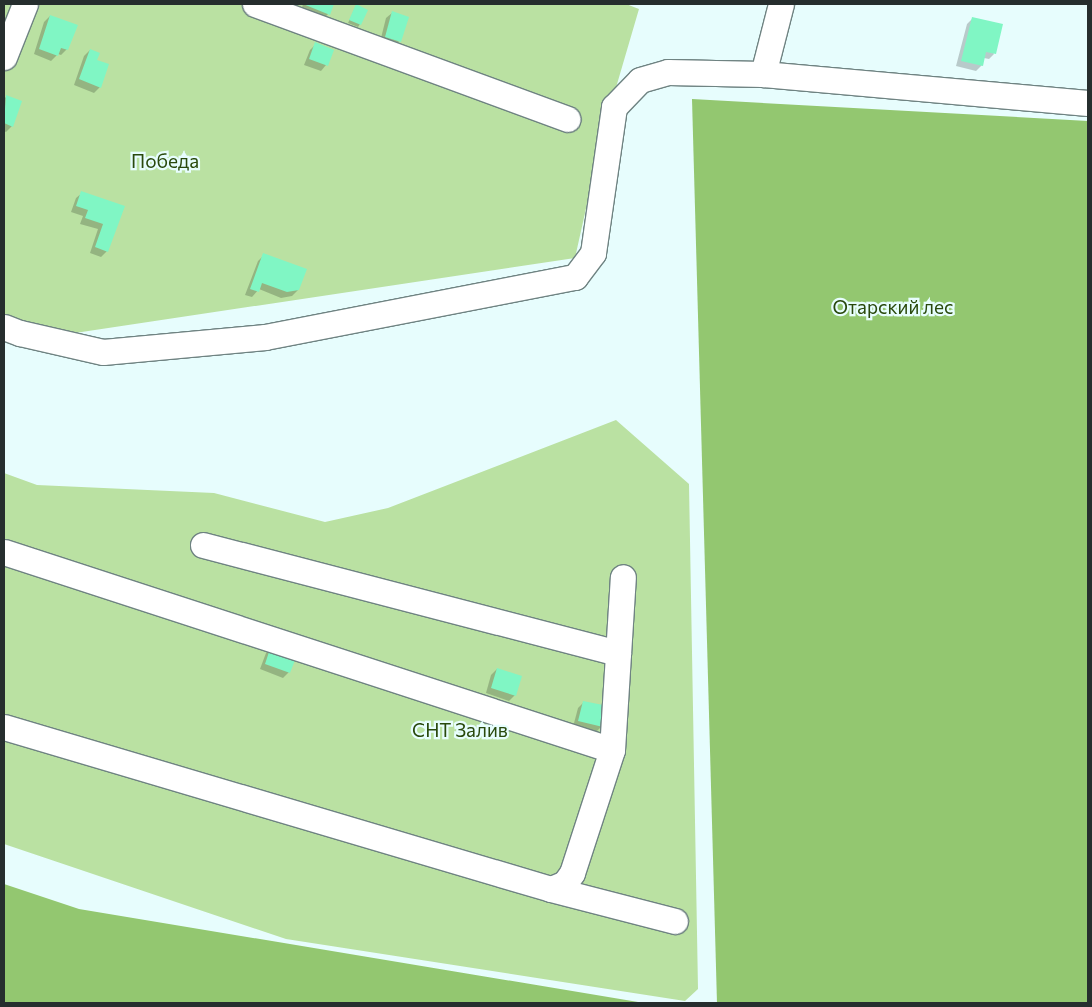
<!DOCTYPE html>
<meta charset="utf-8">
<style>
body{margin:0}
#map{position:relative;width:1092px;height:1007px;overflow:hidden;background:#e7fdfd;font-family:Commissioner,sans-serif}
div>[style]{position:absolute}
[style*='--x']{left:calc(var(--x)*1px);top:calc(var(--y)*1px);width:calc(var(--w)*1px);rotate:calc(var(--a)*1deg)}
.green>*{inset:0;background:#bae1a2}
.forest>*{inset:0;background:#93c770}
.shadow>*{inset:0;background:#0003}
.building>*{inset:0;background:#80f6c4}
.roads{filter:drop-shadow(1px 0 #6f8382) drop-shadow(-1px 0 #6f8382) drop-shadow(0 1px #6f8382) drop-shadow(0 -1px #6f8382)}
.minor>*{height:25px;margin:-12.5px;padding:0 12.5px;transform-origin:12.5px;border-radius:12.5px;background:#fff}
span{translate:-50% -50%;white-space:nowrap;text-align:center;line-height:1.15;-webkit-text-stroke:4.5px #e7fdfd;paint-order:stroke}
.park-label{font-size:19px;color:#29490c}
.frame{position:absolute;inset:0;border:5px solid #262e2e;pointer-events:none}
</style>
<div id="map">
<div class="green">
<i style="clip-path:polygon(4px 4px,626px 4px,639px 9px,603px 132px,575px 258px,75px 333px,47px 330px,4px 314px)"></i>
<i style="clip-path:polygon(616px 420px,689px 484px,698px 989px,685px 1001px,286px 939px,4px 844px,4px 473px,37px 485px,214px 493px,325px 522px,388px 508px)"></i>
</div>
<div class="forest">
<i style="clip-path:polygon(692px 99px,1088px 121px,1088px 1003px,717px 1003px)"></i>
<i style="clip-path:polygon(4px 884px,79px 909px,644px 1003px,4px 1003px)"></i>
</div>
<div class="shadow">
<i style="clip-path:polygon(303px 4px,333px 4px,328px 14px,323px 20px,301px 11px)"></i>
<i style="clip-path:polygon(356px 6px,360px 24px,358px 27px,348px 23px)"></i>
<i style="clip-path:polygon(392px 13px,399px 41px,394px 47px,380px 42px,386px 18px)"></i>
<i style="clip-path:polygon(50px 16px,67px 49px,61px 55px,58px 54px,51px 61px,34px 54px,44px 22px)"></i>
<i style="clip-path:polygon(973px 18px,994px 54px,989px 59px,984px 58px,982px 65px,976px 71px,956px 66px,967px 24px)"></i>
<i style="clip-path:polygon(316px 44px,326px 65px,321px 71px,304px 65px,310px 50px)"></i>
<i style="clip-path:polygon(90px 50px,96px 61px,100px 87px,94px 93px,74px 85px,84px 56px)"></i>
<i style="clip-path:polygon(6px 97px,20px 102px,12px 126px,6px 132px,4px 131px,4px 99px)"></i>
<i style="clip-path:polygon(82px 193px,124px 207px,107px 251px,101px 257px,90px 253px,98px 229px,80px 224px,83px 216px,71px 212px,76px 198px)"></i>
<i style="clip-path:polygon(264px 255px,298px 290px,292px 296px,281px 298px,259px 289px,252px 297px,245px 295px,258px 261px)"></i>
<i style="clip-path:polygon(272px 647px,289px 672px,283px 678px,260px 669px,266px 653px)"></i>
<i style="clip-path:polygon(497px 669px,515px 695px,509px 701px,486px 693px,491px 675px)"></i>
<i style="clip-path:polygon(584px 702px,602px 726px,596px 732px,573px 727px,578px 708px)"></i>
</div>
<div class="building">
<i style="clip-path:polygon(303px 4px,334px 4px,330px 15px)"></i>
<i style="clip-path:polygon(356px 4px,368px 10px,361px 25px,349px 20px)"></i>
<i style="clip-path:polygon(392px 11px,409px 17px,401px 42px,385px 37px)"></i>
<i style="clip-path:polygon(50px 15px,78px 25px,68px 50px,61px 48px,58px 56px,39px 49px)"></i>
<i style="clip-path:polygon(972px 17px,1003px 24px,996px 54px,986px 52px,983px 66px,961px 61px)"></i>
<i style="clip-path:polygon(315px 42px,334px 50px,328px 66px,309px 59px)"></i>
<i style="clip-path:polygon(90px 49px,100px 53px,97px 60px,109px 64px,101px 88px,79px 79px)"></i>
<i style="clip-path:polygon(6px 95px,22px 101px,13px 127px,4px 123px)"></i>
<i style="clip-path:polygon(81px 191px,125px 206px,108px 252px,95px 247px,103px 224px,85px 218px,88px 210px,76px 206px)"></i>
<i style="clip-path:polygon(263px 253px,307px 269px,299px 290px,287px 292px,262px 283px,259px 292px,250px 289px)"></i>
<i style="clip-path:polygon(271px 646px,297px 655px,290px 673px,265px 664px)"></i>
<i style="clip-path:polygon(497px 668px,522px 676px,516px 696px,491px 688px)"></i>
<i style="clip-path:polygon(583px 701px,608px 706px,603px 727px,578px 721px)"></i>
</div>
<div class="roads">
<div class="minor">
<i style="--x:255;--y:4;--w:333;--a:20.2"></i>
<i style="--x:4;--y:57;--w:57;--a:-68.4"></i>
<i style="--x:763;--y:74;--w:72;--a:-75.6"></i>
<i style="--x:4;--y:327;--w:17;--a:21"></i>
<i style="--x:20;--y:333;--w:85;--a:12.9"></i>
<i style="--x:103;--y:352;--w:163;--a:-5.3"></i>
<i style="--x:265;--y:337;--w:316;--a:-11"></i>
<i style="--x:575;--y:277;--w:30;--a:-53"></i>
<i style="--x:593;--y:253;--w:148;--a:-81.8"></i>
<i style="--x:614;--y:107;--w:37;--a:-46"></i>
<i style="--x:640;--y:80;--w:29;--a:-16"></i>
<i style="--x:668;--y:72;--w:95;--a:1.2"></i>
<i style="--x:763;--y:74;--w:326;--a:5.1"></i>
<i style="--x:203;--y:545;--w:429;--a:14.6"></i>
<i style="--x:4;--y:552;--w:639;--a:18.04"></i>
<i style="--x:4;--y:727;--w:570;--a:16.5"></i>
<i style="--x:551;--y:889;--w:15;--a:-23"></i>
<i style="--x:565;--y:883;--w:12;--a:-55"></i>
<i style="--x:572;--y:873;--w:129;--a:-72"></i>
<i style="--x:612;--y:750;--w:173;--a:-86.4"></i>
<i style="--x:551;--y:889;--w:128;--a:14.5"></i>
</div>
</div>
<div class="park-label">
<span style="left:165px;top:161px">Победа</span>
<span style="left:893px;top:307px">Отарский лес</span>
<span style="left:460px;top:730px">СНТ Залив</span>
</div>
<div class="frame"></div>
</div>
